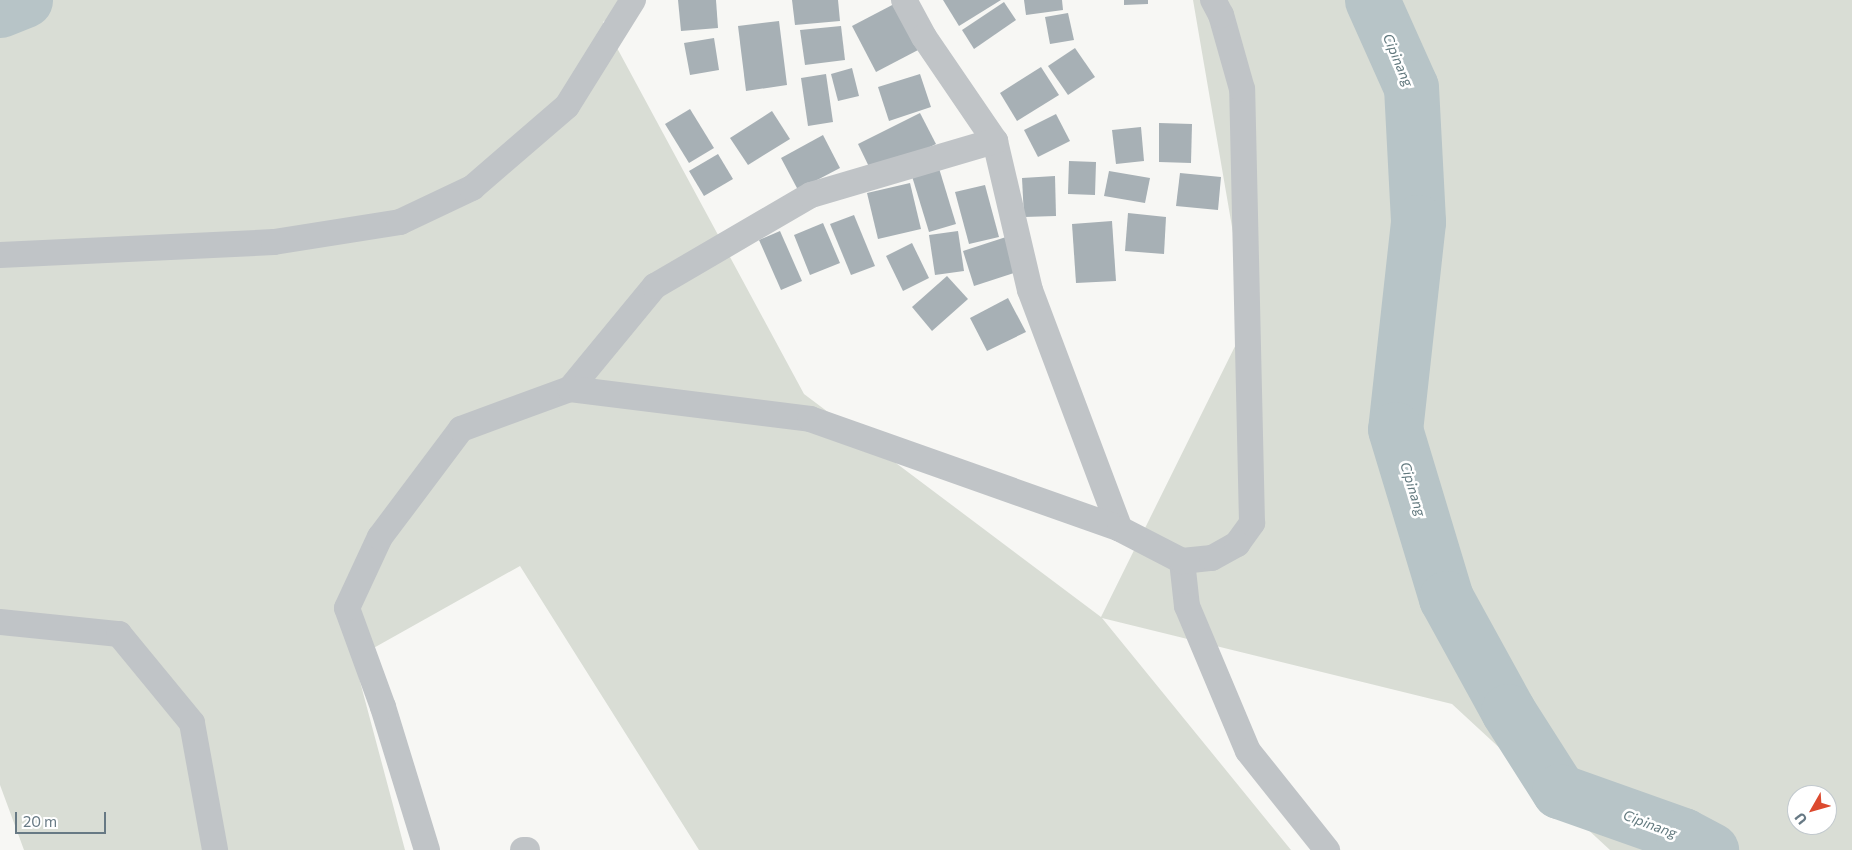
<!DOCTYPE html>
<style>
body{margin:0}
#map{position:relative;width:1852px;height:850px;overflow:hidden;background:#f7f7f4;font-family:Commissioner,sans-serif}
div>[style]{position:absolute}
[style*='--x']{left:calc(var(--x)*1px);top:calc(var(--y)*1px);width:calc(var(--w)*1px);rotate:calc(var(--a)*1deg)}
.green>*{inset:0;background:#d9ddd5}
.river>*{height:55px;margin:-27.5px;padding:0 27.5px;transform-origin:27.5px;border-radius:27.5px;background:#b7c4c7}
.building>*{inset:0;background:#a7b0b5}
.street>*{height:26px;margin:-13px;padding:0 13px;transform-origin:13px;border-radius:13px;background:#c0c4c7}
span{translate:-50% -50%;white-space:nowrap;text-align:center;line-height:1.15;-webkit-text-stroke:5px #fff;paint-order:stroke}
.water-label{font-size:14px;color:#637a7f;font-style:italic}
.north{position:absolute;left:1787px;top:785px;width:50px;height:50px;box-sizing:border-box;background:#fff;border:1px solid #c2c9ce;border-radius:50%;rotate:232deg;font-size:14px;font-weight:700;line-height:20px;text-align:center;color:#677984}
.north::after{content:'';display:block;margin:auto;width:18px;height:22px;background:#dc4a2f;clip-path:polygon(50% 0,100% 100%,50% 72%,0 100%)}
.scale{position:absolute;left:15px;top:812px;width:91px;height:22px;box-sizing:border-box;border:2px solid #677984;border-top:0;padding-left:6px;font-size:15px;line-height:18px;white-space:nowrap;color:#677984;-webkit-text-stroke:4px #fff;paint-order:stroke}
</style>
<div id="map">
<div class="green">
<i style="clip-path:polygon(evenodd,0 0,636px 0,603px 22px,804px 394px,1101px 617px,1248px 320px,1193px 0,1852px 0,1852px 850px,1610px 850px,1452px 704px,1102px 618px,1291px 850px,699px 850px,520px 566px,354px 659px,405px 850px,24px 850px,0 785px,0 0,1797px 795px,1827px 795px,1827px 825px,1797px 825px,1797px 795px)"></i>
</div>
<div class="river">
<i style="--x:1372;--y:0;--w:95;--a:65.9"></i>
<i style="--x:1411;--y:87;--w:135;--a:87"></i>
<i style="--x:1418;--y:222;--w:208;--a:96.3"></i>
<i style="--x:1395;--y:429;--w:177;--a:73.2"></i>
<i style="--x:1446;--y:598;--w:129;--a:61.2"></i>
<i style="--x:1508;--y:711;--w:95;--a:57.5"></i>
<i style="--x:1559;--y:791;--w:132;--a:19.5"></i>
<i style="--x:1683;--y:835;--w:32;--a:28"></i>
<i style="--x:0;--y:10;--w:27;--a:-22"></i>
</div>
<div class="building">
<i style="clip-path:polygon(678px 0,716px 0,718px 28px,681px 31px)"></i>
<i style="clip-path:polygon(792px 0,838px 0,840px 21px,795px 25px)"></i>
<i style="clip-path:polygon(943px 0,1001px 0,959px 26px)"></i>
<i style="clip-path:polygon(1024px 0,1062px 0,1063px 10px,1026px 15px)"></i>
<i style="clip-path:polygon(1124px 0,1148px 0,1148px 4px,1124px 5px)"></i>
<i style="clip-path:polygon(1004px 2px,1016px 20px,974px 49px,962px 30px)"></i>
<i style="clip-path:polygon(896px 3px,920px 49px,876px 72px,852px 26px)"></i>
<i style="clip-path:polygon(1068px 13px,1074px 40px,1050px 44px,1045px 17px)"></i>
<i style="clip-path:polygon(779px 21px,787px 85px,746px 91px,738px 26px)"></i>
<i style="clip-path:polygon(841px 26px,845px 60px,805px 65px,800px 30px)"></i>
<i style="clip-path:polygon(714px 38px,719px 70px,690px 75px,684px 43px)"></i>
<i style="clip-path:polygon(1075px 48px,1095px 77px,1068px 95px,1048px 66px)"></i>
<i style="clip-path:polygon(1041px 67px,1059px 95px,1017px 121px,1000px 93px)"></i>
<i style="clip-path:polygon(852px 68px,859px 96px,838px 101px,831px 74px)"></i>
<i style="clip-path:polygon(826px 74px,833px 122px,808px 126px,801px 78px)"></i>
<i style="clip-path:polygon(920px 74px,931px 107px,889px 121px,878px 87px)"></i>
<i style="clip-path:polygon(690px 109px,714px 148px,689px 163px,665px 124px)"></i>
<i style="clip-path:polygon(772px 111px,790px 139px,748px 165px,730px 138px)"></i>
<i style="clip-path:polygon(920px 113px,936px 144px,873px 175px,858px 144px)"></i>
<i style="clip-path:polygon(1056px 114px,1070px 141px,1038px 157px,1024px 130px)"></i>
<i style="clip-path:polygon(1159px 123px,1192px 124px,1191px 163px,1159px 162px)"></i>
<i style="clip-path:polygon(1141px 127px,1144px 161px,1116px 164px,1112px 130px)"></i>
<i style="clip-path:polygon(823px 135px,840px 168px,798px 190px,781px 158px)"></i>
<i style="clip-path:polygon(718px 154px,733px 179px,704px 196px,689px 171px)"></i>
<i style="clip-path:polygon(1069px 161px,1096px 162px,1095px 195px,1068px 194px)"></i>
<i style="clip-path:polygon(938px 165px,956px 224px,929px 232px,911px 173px)"></i>
<i style="clip-path:polygon(1109px 171px,1150px 178px,1145px 203px,1104px 196px)"></i>
<i style="clip-path:polygon(1180px 173px,1221px 177px,1218px 210px,1176px 206px)"></i>
<i style="clip-path:polygon(1055px 176px,1056px 216px,1024px 217px,1022px 178px)"></i>
<i style="clip-path:polygon(910px 183px,921px 229px,878px 239px,867px 193px)"></i>
<i style="clip-path:polygon(985px 185px,999px 237px,969px 244px,955px 192px)"></i>
<i style="clip-path:polygon(1128px 213px,1166px 217px,1164px 254px,1125px 251px)"></i>
<i style="clip-path:polygon(854px 215px,875px 266px,851px 275px,830px 224px)"></i>
<i style="clip-path:polygon(1112px 221px,1116px 281px,1076px 283px,1072px 224px)"></i>
<i style="clip-path:polygon(823px 223px,840px 263px,810px 275px,794px 235px)"></i>
<i style="clip-path:polygon(780px 231px,802px 281px,781px 290px,759px 240px)"></i>
<i style="clip-path:polygon(958px 231px,964px 271px,935px 275px,929px 235px)"></i>
<i style="clip-path:polygon(1006px 237px,1017px 272px,974px 286px,963px 251px)"></i>
<i style="clip-path:polygon(912px 243px,929px 278px,903px 291px,886px 256px)"></i>
<i style="clip-path:polygon(947px 276px,968px 299px,932px 331px,912px 307px)"></i>
<i style="clip-path:polygon(1008px 298px,1026px 332px,987px 351px,970px 318px)"></i>
</div>
<div class="street">
<i style="--x:904;--y:0;--w:42;--a:61.6"></i>
<i style="--x:924;--y:37;--w:126;--a:55.7"></i>
<i style="--x:995;--y:141;--w:153;--a:76.8"></i>
<i style="--x:1030;--y:290;--w:255;--a:69.4"></i>
<i style="--x:0;--y:255;--w:274;--a:-2.7"></i>
<i style="--x:274;--y:242;--w:128;--a:-9"></i>
<i style="--x:400;--y:222;--w:80;--a:-25.3"></i>
<i style="--x:472;--y:188;--w:125;--a:-40.8"></i>
<i style="--x:567;--y:106;--w:125;--a:-58.1"></i>
<i style="--x:570;--y:389;--w:134;--a:-50.5"></i>
<i style="--x:655;--y:286;--w:181;--a:-30.3"></i>
<i style="--x:811;--y:195;--w:192;--a:-16.4"></i>
<i style="--x:1182;--y:561;--w:45;--a:83.7"></i>
<i style="--x:1187;--y:606;--w:157;--a:67.2"></i>
<i style="--x:1248;--y:751;--w:127;--a:51.4"></i>
<i style="--x:0;--y:622;--w:120;--a:5.8"></i>
<i style="--x:119;--y:634;--w:115;--a:50.6"></i>
<i style="--x:192;--y:723;--w:129;--a:79.7"></i>
<i style="--x:427;--y:850;--w:150;--a:-107.1"></i>
<i style="--x:383;--y:707;--w:105;--a:-110"></i>
<i style="--x:347;--y:608;--w:78;--a:-65.1"></i>
<i style="--x:380;--y:537;--w:135;--a:-53.1"></i>
<i style="--x:461;--y:429;--w:116;--a:-20.2"></i>
<i style="--x:570;--y:389;--w:242;--a:7.1"></i>
<i style="--x:810;--y:419;--w:329;--a:19.5"></i>
<i style="--x:1120;--y:529;--w:70;--a:27.3"></i>
<i style="--x:1182;--y:561;--w:30;--a:-6"></i>
<i style="--x:1212;--y:558;--w:29;--a:-29"></i>
<i style="--x:1237;--y:544;--w:26;--a:-54"></i>
<i style="--x:1252;--y:523;--w:434;--a:-91.3"></i>
<i style="--x:1242;--y:89;--w:77;--a:-105.8"></i>
<i style="--x:1221;--y:15;--w:17;--a:-118"></i>
<i style="--x:523;--y:850;--w:4;--a:0"></i>
</div>
<div class="water-label">
<span style="left:1398px;top:60px;rotate:67deg">Cipinang</span>
<span style="left:1413px;top:489px;rotate:73deg">Cipinang</span>
<span style="left:1650px;top:824px;rotate:20deg">Cipinang</span>
</div>
<div class="north">U</div>
<div class="scale">20 m</div>
</div>
